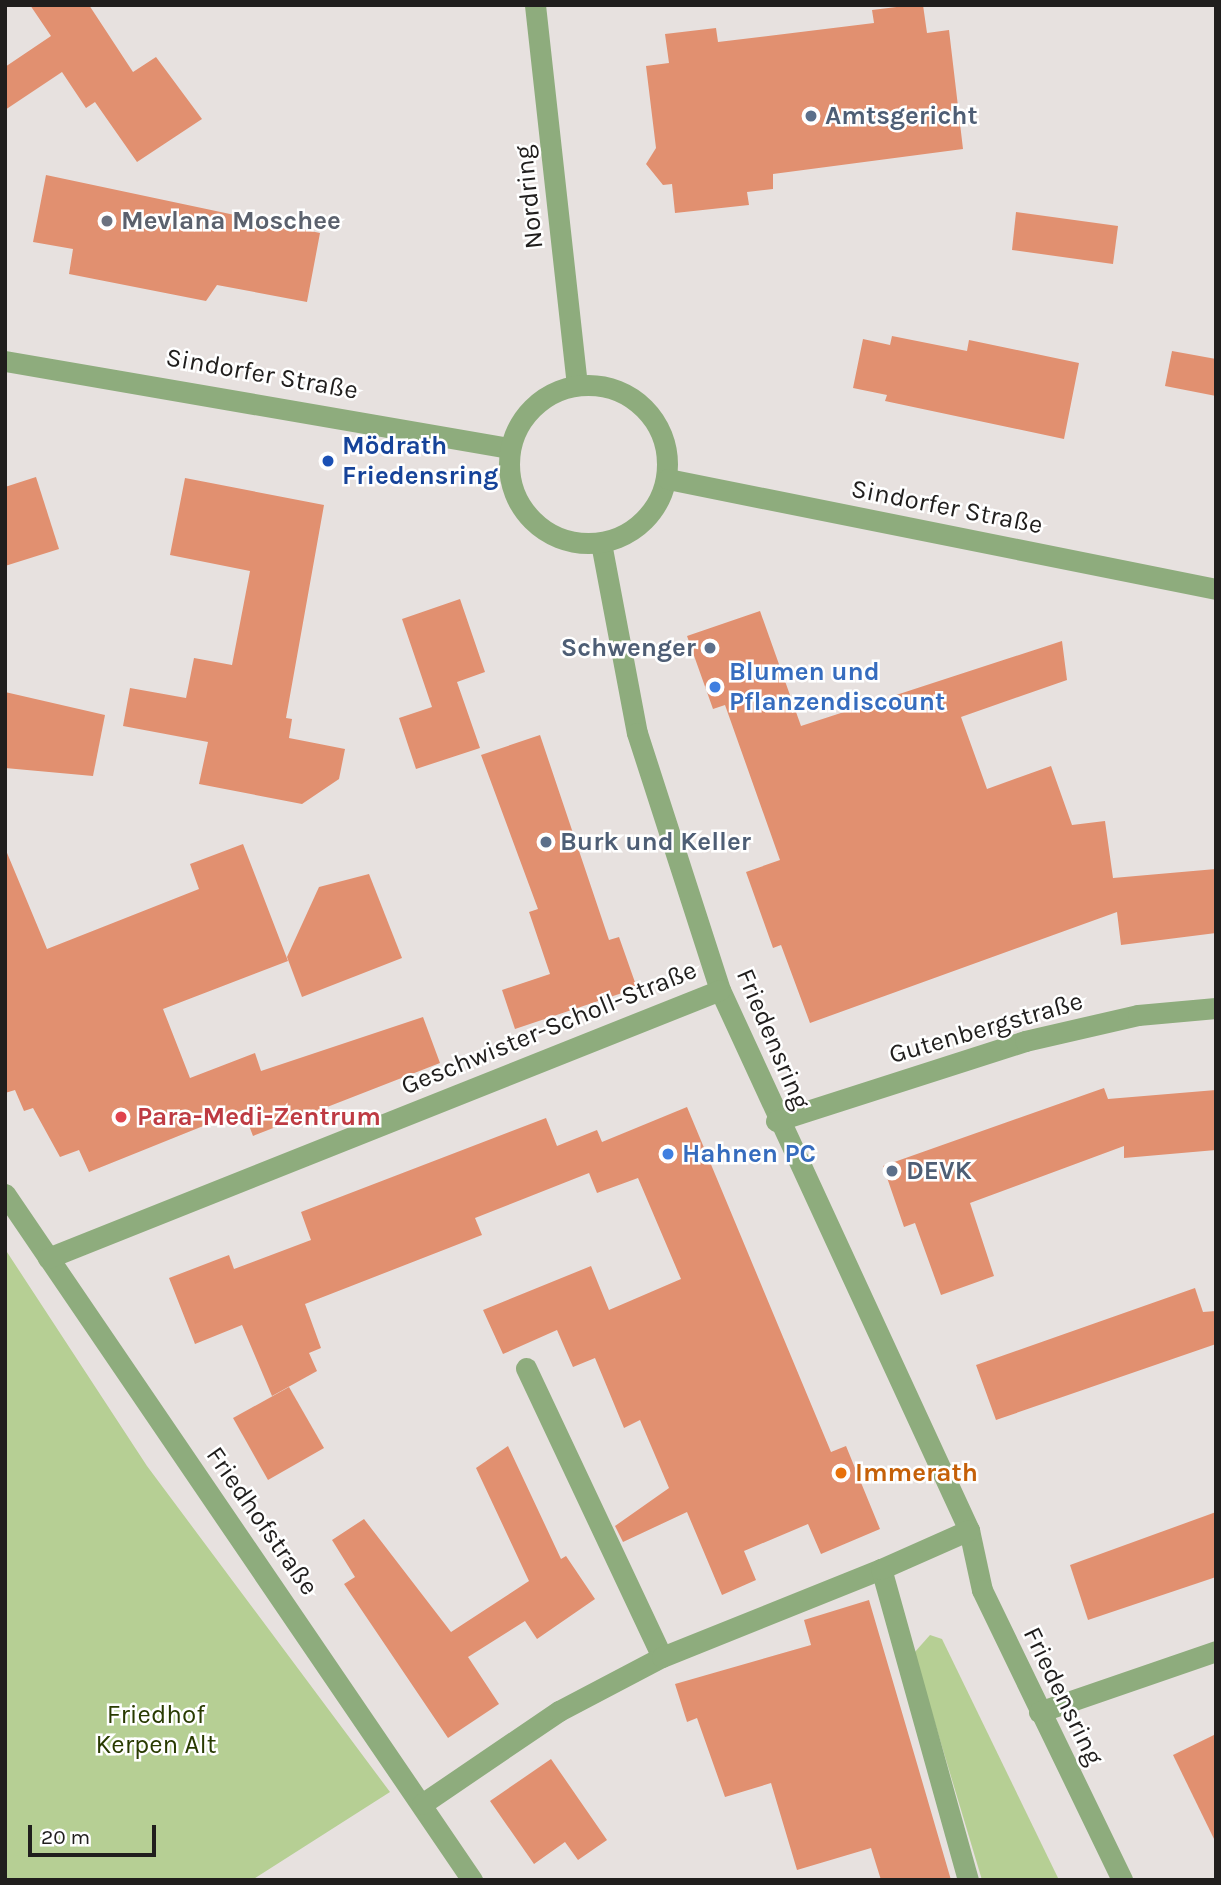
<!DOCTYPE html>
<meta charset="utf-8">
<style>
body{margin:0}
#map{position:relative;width:1221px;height:1885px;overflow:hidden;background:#e7e1df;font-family:Karla,sans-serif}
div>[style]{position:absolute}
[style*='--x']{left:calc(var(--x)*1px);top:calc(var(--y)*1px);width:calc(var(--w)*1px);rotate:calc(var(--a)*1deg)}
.green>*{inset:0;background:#b6cf94}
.building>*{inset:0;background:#e19070}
.minor>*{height:21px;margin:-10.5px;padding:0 10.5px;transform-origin:10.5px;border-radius:10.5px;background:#8eac7d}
.tertiary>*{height:21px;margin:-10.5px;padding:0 10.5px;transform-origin:10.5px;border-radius:10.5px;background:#8eac7d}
.tertiary>.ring{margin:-10.5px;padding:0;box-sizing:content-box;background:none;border:21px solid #8eac7d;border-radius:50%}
.dots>*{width:19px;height:19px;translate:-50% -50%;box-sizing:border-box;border:4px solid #fff;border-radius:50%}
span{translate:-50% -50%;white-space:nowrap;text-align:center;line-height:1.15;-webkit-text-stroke:5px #fff;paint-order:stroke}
.service-label{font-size:26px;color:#4e5e75;font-weight:700}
.left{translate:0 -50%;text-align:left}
.right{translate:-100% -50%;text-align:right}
.street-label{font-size:26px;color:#201e1d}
.worship-label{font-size:26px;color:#5b616d;font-weight:700}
.transit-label{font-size:26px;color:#164399;font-weight:700}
.shop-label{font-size:26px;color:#366cbe;font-weight:700}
.health-label{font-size:26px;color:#be3a42;font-weight:700}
.food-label{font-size:26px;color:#c56008;font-weight:700}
.park-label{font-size:26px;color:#283a00}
.frame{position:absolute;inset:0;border:7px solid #201e1d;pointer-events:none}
.scale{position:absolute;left:28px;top:1825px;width:128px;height:32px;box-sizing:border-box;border:4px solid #201e1d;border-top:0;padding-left:9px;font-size:21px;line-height:24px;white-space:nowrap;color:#201e1d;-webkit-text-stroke:5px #fff;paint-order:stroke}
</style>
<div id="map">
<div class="green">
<i style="clip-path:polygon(5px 1249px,147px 1466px,390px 1792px,252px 1880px,5px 1880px)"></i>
<i style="clip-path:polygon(930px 1635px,942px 1639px,1059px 1880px,982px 1880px,914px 1653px)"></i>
</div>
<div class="building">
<i style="clip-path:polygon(30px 5px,89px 5px,133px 72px,156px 57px,202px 119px,137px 162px,95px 102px,86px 108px,62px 72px,5px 110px,5px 67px,51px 36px)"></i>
<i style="clip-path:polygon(913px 5px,923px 5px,927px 33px,949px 30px,963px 149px,773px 174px,773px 189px,747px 192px,749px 205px,675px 213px,672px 184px,663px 185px,646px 164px,656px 148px,646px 66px,669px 63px,665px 34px,716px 28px,718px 42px,874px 23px,872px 10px)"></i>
<i style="clip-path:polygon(46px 175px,320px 233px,307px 302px,217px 285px,206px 301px,69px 274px,73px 249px,33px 242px)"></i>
<i style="clip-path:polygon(1016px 212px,1118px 226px,1113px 264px,1012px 250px)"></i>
<i style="clip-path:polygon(892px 336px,967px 351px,969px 340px,1079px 363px,1064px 439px,885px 401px,887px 395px,853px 388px,863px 339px,890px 345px)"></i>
<i style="clip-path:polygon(1172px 351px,1216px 359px,1216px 396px,1165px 386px)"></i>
<i style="clip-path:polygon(36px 477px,59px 549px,5px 566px,5px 487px)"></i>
<i style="clip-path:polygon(185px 478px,324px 505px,286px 718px,292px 719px,289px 738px,345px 749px,339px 779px,302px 804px,199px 784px,208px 742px,123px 726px,130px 688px,186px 698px,194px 658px,232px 665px,250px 571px,170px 555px)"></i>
<i style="clip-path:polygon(460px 599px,485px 672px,457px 682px,480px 748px,416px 769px,399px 718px,432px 707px,402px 619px)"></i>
<i style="clip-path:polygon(760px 611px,801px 726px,1062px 641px,1067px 680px,961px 717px,987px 789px,1051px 766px,1072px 825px,1105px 821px,1113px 878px,1216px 869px,1216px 933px,1121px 945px,1117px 912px,810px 1023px,781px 945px,773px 948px,746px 872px,780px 860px,725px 705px,713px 709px,687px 636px)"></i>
<i style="clip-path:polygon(5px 692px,105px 715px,93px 776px,5px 768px)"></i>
<i style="clip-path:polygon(540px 735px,609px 940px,619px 937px,637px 988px,515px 1029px,502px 990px,550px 974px,529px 912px,538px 909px,481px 755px)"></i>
<i style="clip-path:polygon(243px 844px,288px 961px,163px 1009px,190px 1078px,255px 1053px,261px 1071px,423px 1017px,440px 1063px,253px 1136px,243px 1110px,89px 1172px,79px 1150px,60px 1157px,33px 1108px,24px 1111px,15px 1090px,5px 1093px,5px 848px,47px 949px,199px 889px,190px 864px)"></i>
<i style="clip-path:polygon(369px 874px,402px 958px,302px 997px,287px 957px,319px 887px)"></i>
<i style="clip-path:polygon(1104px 1088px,1108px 1099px,1216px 1090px,1216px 1150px,1124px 1158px,1124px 1146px,970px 1203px,994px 1276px,941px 1295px,915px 1223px,904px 1227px,883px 1166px)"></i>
<i style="clip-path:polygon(687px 1107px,831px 1452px,846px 1446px,880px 1529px,821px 1554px,808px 1524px,744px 1551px,756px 1580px,722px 1595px,687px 1512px,623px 1542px,615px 1526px,669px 1488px,640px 1420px,624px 1428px,595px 1358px,573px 1367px,557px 1330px,503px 1354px,483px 1310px,591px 1266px,609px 1310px,681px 1279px,638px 1178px,597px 1193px,589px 1173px,475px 1218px,482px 1235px,305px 1304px,321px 1348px,309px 1353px,317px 1371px,272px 1396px,242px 1325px,195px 1344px,169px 1278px,229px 1255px,234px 1269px,311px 1240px,301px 1212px,546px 1118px,557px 1146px,597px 1130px,602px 1142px)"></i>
<i style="clip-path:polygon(1195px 1288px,1203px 1312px,1216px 1311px,1216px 1344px,996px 1420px,976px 1365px)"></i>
<i style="clip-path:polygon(289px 1387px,324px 1448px,268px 1480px,233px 1418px)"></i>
<i style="clip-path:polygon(508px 1446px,561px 1559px,566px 1556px,595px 1599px,537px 1639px,525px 1621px,468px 1657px,499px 1704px,448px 1738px,344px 1584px,355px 1577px,332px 1540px,364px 1519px,451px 1632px,529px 1581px,476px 1468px)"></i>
<i style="clip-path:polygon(1216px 1512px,1216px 1577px,1088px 1620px,1070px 1565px)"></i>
<i style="clip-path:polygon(869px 1600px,918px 1767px,951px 1880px,881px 1880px,871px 1848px,797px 1870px,771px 1783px,725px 1797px,697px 1718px,687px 1722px,675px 1684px,811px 1645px,804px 1620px)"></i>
<i style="clip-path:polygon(1216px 1734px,1216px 1843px,1173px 1755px)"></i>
<i style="clip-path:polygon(551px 1759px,607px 1840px,578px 1860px,565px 1842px,534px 1864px,490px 1801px)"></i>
</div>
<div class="minor">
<i style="--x:535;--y:5;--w:381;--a:83.7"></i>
<i style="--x:601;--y:543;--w:193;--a:79.3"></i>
<i style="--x:637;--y:733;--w:270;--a:72.1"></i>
<i style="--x:720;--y:990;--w:595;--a:65.25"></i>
<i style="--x:969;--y:1530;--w:61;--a:77.8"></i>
<i style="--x:982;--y:1590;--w:322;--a:64.2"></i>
<i style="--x:776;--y:1121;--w:262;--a:-17.8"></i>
<i style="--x:1025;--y:1041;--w:116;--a:-13"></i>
<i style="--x:1138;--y:1015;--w:78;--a:-5.1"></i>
<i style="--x:5;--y:1194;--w:830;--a:55.75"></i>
<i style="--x:48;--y:1258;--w:723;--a:-21.74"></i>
<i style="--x:526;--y:1368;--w:319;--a:64.8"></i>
<i style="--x:1039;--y:1712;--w:187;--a:-19"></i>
<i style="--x:422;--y:1804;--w:166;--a:-34.2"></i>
<i style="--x:559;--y:1711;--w:116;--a:-27.7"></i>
<i style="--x:662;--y:1657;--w:236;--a:-21.9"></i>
<i style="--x:968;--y:1880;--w:323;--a:-105.6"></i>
<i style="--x:881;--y:1569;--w:96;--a:-23.9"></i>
</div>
<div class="tertiary">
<i style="--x:5;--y:361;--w:511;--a:9.79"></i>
<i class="ring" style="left:509px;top:385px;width:137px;height:137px"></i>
<i style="--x:668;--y:479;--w:559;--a:11.35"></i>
</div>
<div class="dots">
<i style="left:811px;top:116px;background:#5c6f8a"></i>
<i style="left:107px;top:221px;background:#6b7280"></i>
<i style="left:328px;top:461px;background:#1a4fb4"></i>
<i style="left:710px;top:648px;background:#5c6f8a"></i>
<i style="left:715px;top:687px;background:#3f7fe0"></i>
<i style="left:546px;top:842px;background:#5c6f8a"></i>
<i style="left:121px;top:1117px;background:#e0444e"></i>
<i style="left:668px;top:1154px;background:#3f7fe0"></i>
<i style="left:892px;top:1171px;background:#5c6f8a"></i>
<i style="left:841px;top:1473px;background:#e8710a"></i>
</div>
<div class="service-label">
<span class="left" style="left:825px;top:116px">Amtsgericht</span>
<span class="right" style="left:696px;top:648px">Schwenger</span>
<span class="left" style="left:560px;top:842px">Burk und Keller</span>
<span class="left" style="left:906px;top:1171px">DEVK</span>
</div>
<div class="street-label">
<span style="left:529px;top:197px;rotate:-96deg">Nordring</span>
<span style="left:262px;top:374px;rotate:10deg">Sindorfer Straße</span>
<span style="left:947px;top:507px;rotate:11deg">Sindorfer Straße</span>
<span style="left:549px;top:1028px;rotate:-22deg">Geschwister-Scholl-Straße</span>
<span style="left:986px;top:1028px;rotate:-16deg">Gutenbergstraße</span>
<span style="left:773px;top:1039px;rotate:67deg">Friedensring</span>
<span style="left:262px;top:1521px;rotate:55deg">Friedhofstraße</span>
<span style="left:1063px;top:1696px;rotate:64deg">Friedensring</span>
</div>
<div class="worship-label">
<span class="left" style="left:121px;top:221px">Mevlana Moschee</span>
</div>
<div class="transit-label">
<span class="left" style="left:342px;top:461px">Mödrath<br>Friedensring</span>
</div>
<div class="shop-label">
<span class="left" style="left:729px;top:687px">Blumen und<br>Pflanzendiscount</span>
<span class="left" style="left:682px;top:1154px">Hahnen PC</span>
</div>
<div class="health-label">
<span class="left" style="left:137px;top:1117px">Para-Medi-Zentrum</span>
</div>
<div class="food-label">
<span class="left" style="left:855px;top:1473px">Immerath</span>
</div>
<div class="park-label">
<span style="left:156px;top:1730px">Friedhof<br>Kerpen Alt</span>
</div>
<div class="frame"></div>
<div class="scale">20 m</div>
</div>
